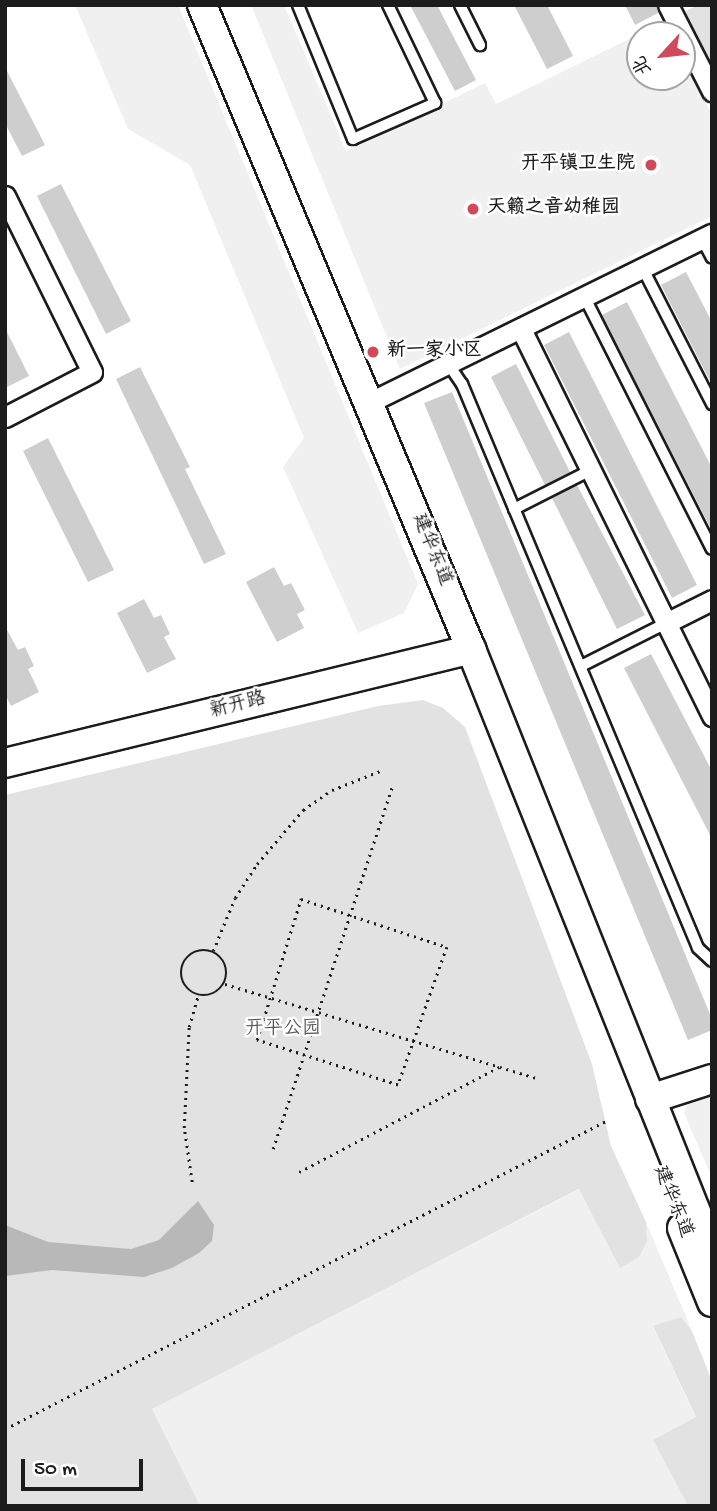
<!DOCTYPE html>
<meta charset="utf-8">
<style>
body{margin:0}
#map{position:relative;width:717px;height:1511px;overflow:hidden;background:#fff;font-family:"Gochi Hand","LXGW WenKai TC",sans-serif}
div>[style]{position:absolute}
[style*='--x']{left:calc(var(--x)*1px);top:calc(var(--y)*1px);width:calc(var(--w)*1px);rotate:calc(var(--a)*1deg)}
.built>*{inset:0;background:#f0f0f0}
.green>*{inset:0;background:#e2e2e2}
.water>*{inset:0;background:#b8b8b8}
.building>*{inset:0;background:#cecece}
.path>*{height:2.5px;margin-top:-1.25px;transform-origin:0;background:repeating-linear-gradient(90deg,#1c1c1c 0 2px,transparent 0 7px)}
.path>.ring{margin:-1.25px;padding:0;box-sizing:content-box;background:none;border:2.5px solid #1c1c1c;border-radius:50%}
.roads{filter:drop-shadow(2px 0 #1c1c1c) drop-shadow(-2px 0 #1c1c1c) drop-shadow(0 2px #1c1c1c) drop-shadow(0 -2px #1c1c1c)}
.lane>*{height:10px;margin:-5px;padding:0 5px;transform-origin:5px;border-radius:5px;background:#fff}
.street>*{height:19px;margin:-9.5px;padding:0 9.5px;transform-origin:9.5px;border-radius:9.5px;background:#fff}
.secondary>*{height:28px;margin:-14px;padding:0 14px;transform-origin:14px;border-radius:14px;background:#fff}
.dots>*{width:19px;height:19px;translate:-50% -50%;box-sizing:border-box;border:4px solid #fff;border-radius:50%}
span{translate:-50% -50%;white-space:nowrap;text-align:center;line-height:1.15;-webkit-text-stroke:5px #fff;paint-order:stroke}
.poi-label{font-size:19px;color:#1c1c1c;font-weight:700}
.right{translate:-100% -50%;text-align:right}
.left{translate:0 -50%;text-align:left}
.street-label{font-size:19px;color:#1c1c1c}
.park-label{font-size:19px;color:#575757}
.frame{position:absolute;inset:0;border:7px solid #1c1c1c;pointer-events:none}
.north{position:absolute;left:626px;top:21px;width:70px;height:70px;box-sizing:border-box;background:#fff;border:2px solid #a4a4a4;border-radius:50%;rotate:243deg;font-size:19px;font-weight:700;line-height:28px;text-align:center;color:#1c1c1c}
.north::after{content:'';display:block;margin:auto;width:24px;height:32px;background:#d1495b;clip-path:polygon(50% 0,100% 100%,50% 72%,0 100%)}
.scale{position:absolute;left:21px;top:1459px;width:122px;height:32px;box-sizing:border-box;border:4px solid #1c1c1c;border-top:0;padding-left:9px;font-size:21px;line-height:24px;white-space:nowrap;color:#1c1c1c;-webkit-text-stroke:5px #fff;paint-order:stroke}
</style>
<div id="map">
<div class="built">
<i style="clip-path:polygon(75px 5px,178px 5px,418px 584px,404px 613px,358px 633px,283px 467px,304px 438px,190px 165px,128px 129px)"></i>
<i style="clip-path:polygon(251px 5px,284px 5px,346px 151px,485px 83px,496px 104px,666px 21px,673px 35px,640px 35px,640px 77px,682px 77px,682px 54px,712px 115px,712px 216px,400px 369px)"></i>
<i style="clip-path:polygon(712px 1092px,712px 1178px,684px 1113px,689px 1100px)"></i>
<i style="clip-path:polygon(580px 1189px,647px 1241px,646px 1222px,692px 1331px,681px 1317px,653px 1327px,696px 1418px,653px 1440px,688px 1506px,200px 1506px,151px 1409px)"></i>
</div>
<div class="green">
<i style="clip-path:polygon(698px 5px,712px 5px,712px 70px,684px 12px)"></i>
<i style="clip-path:polygon(423px 700px,443px 708px,465px 727px,592px 1064px,611px 1146px,646px 1222px,647px 1241px,639px 1257px,620px 1268px,579px 1189px,152px 1409px,200px 1506px,5px 1506px,5px 795px,378px 706px)"></i>
<i style="clip-path:polygon(681px 1317px,692px 1331px,712px 1381px,712px 1506px,688px 1506px,653px 1440px,696px 1417px,653px 1326px)"></i>
</div>
<div class="water">
<i style="clip-path:polygon(198px 1201px,214px 1225px,212px 1241px,199px 1253px,172px 1268px,144px 1277px,52px 1270px,5px 1276px,5px 1225px,48px 1242px,131px 1249px,159px 1240px)"></i>
</div>
<div class="building">
<i style="clip-path:polygon(410px 5px,437px 5px,476px 80px,455px 91px)"></i>
<i style="clip-path:polygon(514px 5px,547px 5px,573px 56px,547px 69px)"></i>
<i style="clip-path:polygon(625px 5px,656px 5px,658px 13px,635px 25px)"></i>
<i style="clip-path:polygon(5px 67px,45px 145px,22px 156px,5px 123px)"></i>
<i style="clip-path:polygon(61px 184px,131px 321px,106px 334px,37px 196px)"></i>
<i style="clip-path:polygon(686px 272px,712px 322px,712px 385px,661px 285px)"></i>
<i style="clip-path:polygon(627px 302px,712px 468px,712px 531px,602px 315px)"></i>
<i style="clip-path:polygon(5px 328px,29px 376px,5px 388px)"></i>
<i style="clip-path:polygon(569px 332px,697px 585px,672px 598px,544px 345px)"></i>
<i style="clip-path:polygon(516px 364px,570px 472px,545px 485px,491px 377px)"></i>
<i style="clip-path:polygon(140px 367px,190px 467px,185px 469px,226px 554px,204px 564px,116px 379px)"></i>
<i style="clip-path:polygon(452px 392px,712px 1019px,712px 1030px,688px 1040px,424px 403px)"></i>
<i style="clip-path:polygon(48px 438px,114px 570px,88px 582px,23px 451px)"></i>
<i style="clip-path:polygon(577px 485px,645px 615px,617px 629px,552px 498px)"></i>
<i style="clip-path:polygon(274px 567px,284px 586px,291px 583px,305px 610px,297px 614px,304px 628px,277px 642px,246px 582px)"></i>
<i style="clip-path:polygon(144px 599px,154px 618px,161px 615px,170px 634px,164px 637px,176px 659px,147px 673px,117px 613px)"></i>
<i style="clip-path:polygon(5px 626px,18px 650px,25px 647px,34px 666px,28px 669px,39px 692px,11px 706px,5px 694px)"></i>
<i style="clip-path:polygon(651px 654px,712px 771px,712px 839px,624px 668px)"></i>
</div>
<div class="path">
<i style="--x:301;--y:899;--w:154;--a:18.2"></i>
<i style="--x:447;--y:947;--w:146;--a:109.5"></i>
<i style="--x:398;--y:1085;--w:148;--a:-162.3"></i>
<i style="--x:257;--y:1040;--w:148;--a:-72.7"></i>
<i class="ring" style="left:181px;top:950px;width:43.5px;height:43.5px"></i>
<i style="--x:213;--y:951;--w:57;--a:-67.5"></i>
<i style="--x:235;--y:898;--w:40;--a:-57.1"></i>
<i style="--x:257;--y:864;--w:71;--a:-49.6"></i>
<i style="--x:303;--y:810;--w:35;--a:-35"></i>
<i style="--x:332;--y:790;--w:52;--a:-21.6"></i>
<i style="--x:225;--y:984;--w:325;--a:16.8"></i>
<i style="--x:273;--y:1149;--w:383;--a:-71.8"></i>
<i style="--x:299;--y:1172;--w:228;--a:-27.7"></i>
<i style="--x:192;--y:1182;--w:55;--a:-98.4"></i>
<i style="--x:184;--y:1128;--w:101;--a:-87.2"></i>
<i style="--x:189;--y:1027;--w:32;--a:-74"></i>
<i style="--x:5;--y:1429;--w:675;--a:-27.13"></i>
</div>
<div class="roads">
<div class="lane">
<i style="--x:298;--y:5;--w:145;--a:67.7"></i>
<i style="--x:353;--y:139;--w:90;--a:-23.7"></i>
<i style="--x:435;--y:103;--w:109;--a:-115.6"></i>
<i style="--x:460;--y:5;--w:45;--a:63.4"></i>
<i style="--x:702;--y:239;--w:21;--a:62"></i>
<i style="--x:643;--y:269;--w:152;--a:62.9"></i>
<i style="--x:585;--y:298;--w:281;--a:63.2"></i>
<i style="--x:449;--y:365;--w:23;--a:56"></i>
<i style="--x:462;--y:384;--w:611;--a:67.29"></i>
<i style="--x:698;--y:948;--w:19;--a:43"></i>
<i style="--x:514;--y:509;--w:86;--a:-26.9"></i>
<i style="--x:581;--y:666;--w:95;--a:-26.8"></i>
</div>
<div class="street">
<i style="--x:668;--y:5;--w:97;--a:62.9"></i>
<i style="--x:5;--y:196;--w:196;--a:63.7"></i>
<i style="--x:92;--y:372;--w:98;--a:152.7"></i>
<i style="--x:521;--y:329;--w:432;--a:63.7"></i>
<i style="--x:370;--y:402;--w:381;--a:-26.2"></i>
<i style="--x:666;--y:623;--w:51;--a:-26.6"></i>
</div>
<div class="secondary">
<i style="--x:202;--y:5;--w:698;--a:67.33"></i>
<i style="--x:471;--y:649;--w:649;--a:68.21"></i>
<i style="--x:5;--y:763;--w:480;--a:-13.7"></i>
<i style="--x:650;--y:1099;--w:65;--a:-17.9"></i>
<i style="--x:682;--y:1228;--w:80;--a:67.9"></i>
</div>
</div>
<div class="dots">
<i style="left:651px;top:165px;background:#d1495b"></i>
<i style="left:473px;top:209px;background:#d1495b"></i>
<i style="left:373px;top:352px;background:#d1495b"></i>
</div>
<div class="poi-label">
<span class="right" style="left:635px;top:165px">开平镇卫生院</span>
<span class="left" style="left:487px;top:209px">天籁之音幼稚园</span>
<span class="left" style="left:387px;top:352px">新一家小区</span>
</div>
<div class="street-label">
<span style="left:431px;top:550px;rotate:68deg">建华东道</span>
<span style="left:238px;top:706px;rotate:-14deg">新开路</span>
<span style="left:672px;top:1202px;rotate:68deg">建华东道</span>
</div>
<div class="park-label">
<span style="left:283px;top:1030px">开平公园</span>
</div>
<div class="frame"></div>
<div class="north">北</div>
<div class="scale">50 m</div>
</div>
